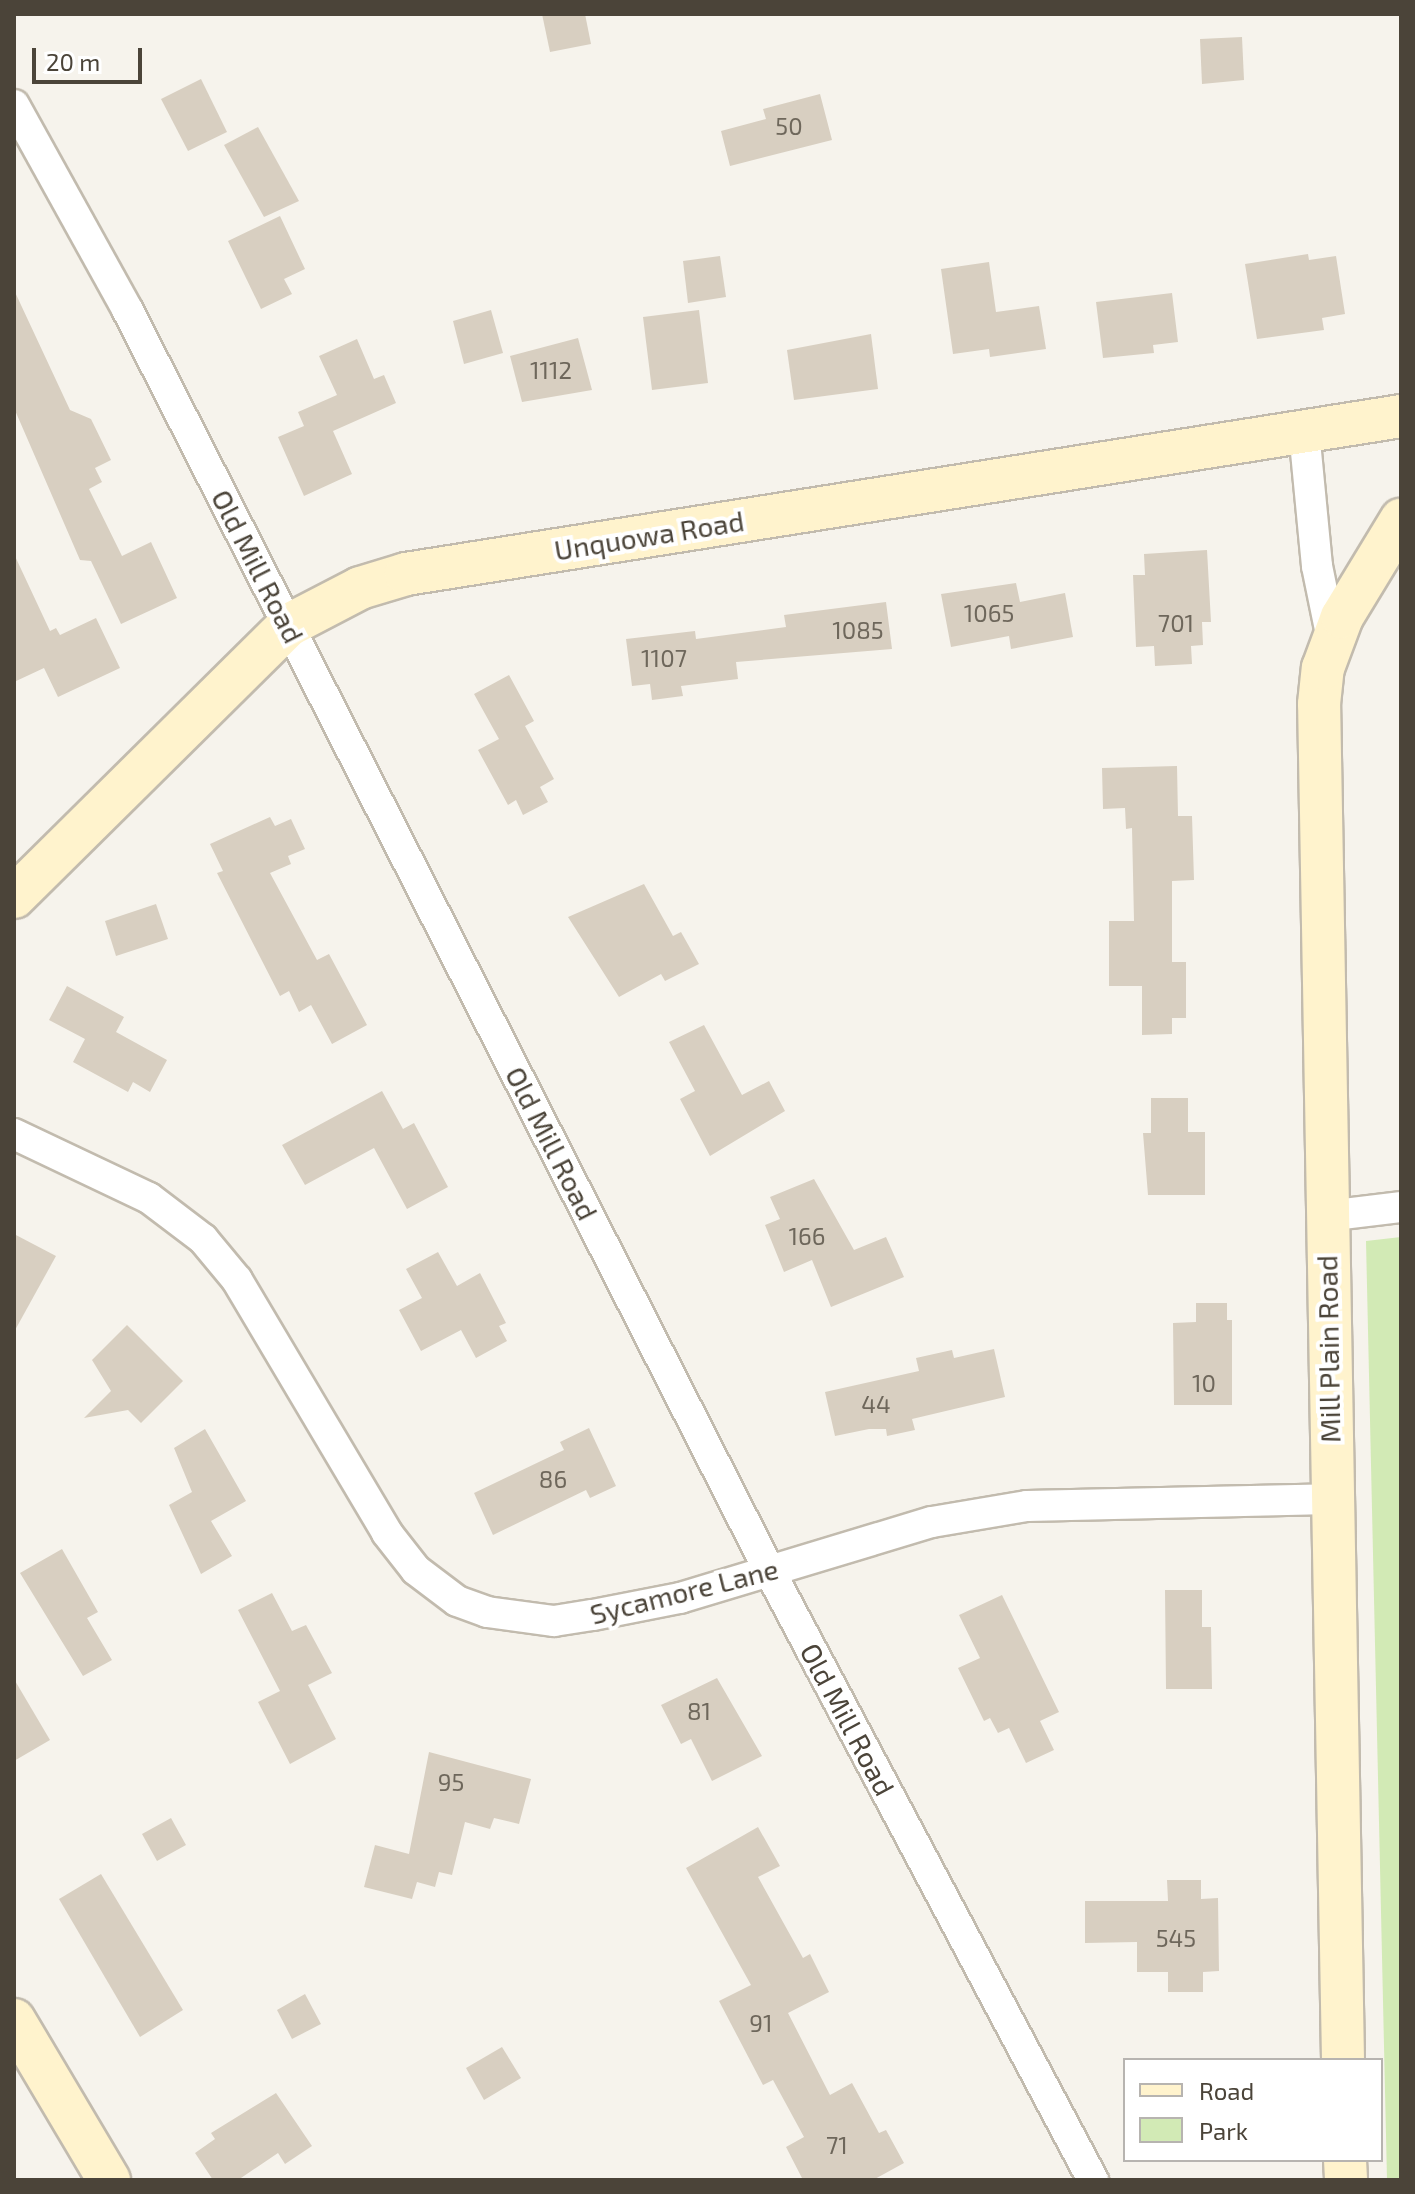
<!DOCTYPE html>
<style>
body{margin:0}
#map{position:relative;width:1415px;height:2194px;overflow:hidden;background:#f6f3ec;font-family:"Exo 2",sans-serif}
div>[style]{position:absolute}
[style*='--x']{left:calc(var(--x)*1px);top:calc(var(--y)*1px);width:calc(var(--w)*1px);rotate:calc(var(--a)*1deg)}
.green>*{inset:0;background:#d2eab5}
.building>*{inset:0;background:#d8cfc1}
.roads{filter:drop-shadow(2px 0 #c2bbae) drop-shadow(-2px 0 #c2bbae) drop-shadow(0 2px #c2bbae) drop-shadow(0 -2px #c2bbae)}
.street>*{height:30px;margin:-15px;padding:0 15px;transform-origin:15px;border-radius:15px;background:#fff}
.secondary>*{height:42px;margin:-21px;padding:0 21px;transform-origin:21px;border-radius:21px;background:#fff3cd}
span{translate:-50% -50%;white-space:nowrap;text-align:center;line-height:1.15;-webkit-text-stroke:8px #fff;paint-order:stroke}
.number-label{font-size:24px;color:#6e675b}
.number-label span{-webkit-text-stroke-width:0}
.street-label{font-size:28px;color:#4b4439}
.frame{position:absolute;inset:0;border:16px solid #4b4439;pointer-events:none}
.legend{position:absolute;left:1123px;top:2058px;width:260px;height:104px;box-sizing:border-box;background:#fff;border:2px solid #b7b4b0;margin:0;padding:10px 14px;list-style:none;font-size:24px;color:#4b4439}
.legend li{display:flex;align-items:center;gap:16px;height:40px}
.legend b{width:40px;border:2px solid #b7b4b0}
.scale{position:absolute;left:32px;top:48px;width:110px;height:36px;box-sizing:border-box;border:4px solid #4b4439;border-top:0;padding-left:10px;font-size:24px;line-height:28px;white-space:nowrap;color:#4b4439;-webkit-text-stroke:6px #fff;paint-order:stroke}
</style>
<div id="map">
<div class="green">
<i style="clip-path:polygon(1401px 1237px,1401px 2180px,1387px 2180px,1366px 1241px)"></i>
</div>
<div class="building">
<i style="clip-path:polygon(542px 14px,585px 14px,591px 44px,550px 52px)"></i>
<i style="clip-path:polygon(1242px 37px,1244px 80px,1202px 84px,1200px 39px)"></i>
<i style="clip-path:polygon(201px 79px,227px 132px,188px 151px,161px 99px)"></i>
<i style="clip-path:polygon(820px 94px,832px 140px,730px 166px,721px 131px,766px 119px,763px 109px)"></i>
<i style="clip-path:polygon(258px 127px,299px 201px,264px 217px,224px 145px)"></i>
<i style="clip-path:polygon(280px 216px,305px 269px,284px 279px,292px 294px,261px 309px,228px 241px)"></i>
<i style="clip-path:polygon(1308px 254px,1309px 260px,1336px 256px,1345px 314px,1322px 318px,1324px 330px,1257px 339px,1245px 264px)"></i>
<i style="clip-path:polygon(720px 256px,726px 297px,688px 303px,683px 261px)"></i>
<i style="clip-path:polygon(989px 262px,996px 312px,1039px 306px,1046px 349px,990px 357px,989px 349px,953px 354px,941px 269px)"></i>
<i style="clip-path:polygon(14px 290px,70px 410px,91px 419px,111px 460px,95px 468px,102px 482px,89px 489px,122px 556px,151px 542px,177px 598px,121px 624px,91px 561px,80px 560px,14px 408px)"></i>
<i style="clip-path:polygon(1172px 293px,1178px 342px,1153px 345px,1154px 353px,1103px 358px,1096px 302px)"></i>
<i style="clip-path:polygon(491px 310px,503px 353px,464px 364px,453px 321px)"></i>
<i style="clip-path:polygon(699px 310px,708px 383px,652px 390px,643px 317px)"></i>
<i style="clip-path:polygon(871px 334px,878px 389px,794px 400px,787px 350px)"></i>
<i style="clip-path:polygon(578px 338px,592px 390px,522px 402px,510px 356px)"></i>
<i style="clip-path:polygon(357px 339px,374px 379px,384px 375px,396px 403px,333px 431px,352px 474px,304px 496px,278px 437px,304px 426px,298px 412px,337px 395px,319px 356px)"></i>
<i style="clip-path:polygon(1207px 550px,1211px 622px,1202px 622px,1203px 645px,1191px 646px,1192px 664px,1155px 666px,1154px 646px,1136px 647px,1133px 575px,1145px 575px,1144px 554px)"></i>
<i style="clip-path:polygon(14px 554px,50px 631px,56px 628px,60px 635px,96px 618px,120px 668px,58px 697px,44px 668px,14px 682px)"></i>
<i style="clip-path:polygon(1016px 583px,1020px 602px,1065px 593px,1073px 637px,1011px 649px,1009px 636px,951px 647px,941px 594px)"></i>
<i style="clip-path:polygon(886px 602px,892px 649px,736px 662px,738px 679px,681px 686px,683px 696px,652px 700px,650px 684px,632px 686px,626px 639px,695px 631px,696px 639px,786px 627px,784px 615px)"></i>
<i style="clip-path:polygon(509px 675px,534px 721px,525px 726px,554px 779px,540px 787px,548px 802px,523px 815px,516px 800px,508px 805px,478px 750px,499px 739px,474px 694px)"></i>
<i style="clip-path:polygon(1177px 766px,1178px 816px,1192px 816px,1194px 880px,1172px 881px,1172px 962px,1186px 962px,1186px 1018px,1172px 1018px,1172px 1034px,1142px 1035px,1142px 986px,1109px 986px,1109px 921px,1134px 921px,1132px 828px,1126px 829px,1125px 808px,1103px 809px,1102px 768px)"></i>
<i style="clip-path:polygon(270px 817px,275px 826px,291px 819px,305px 849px,288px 856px,291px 864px,270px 873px,317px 960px,329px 954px,367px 1025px,332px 1044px,311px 1005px,299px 1012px,289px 991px,280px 996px,217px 873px,223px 871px,210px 844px)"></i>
<i style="clip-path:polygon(644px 884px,673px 936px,681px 932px,699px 964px,665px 981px,661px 974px,619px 997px,568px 917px)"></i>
<i style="clip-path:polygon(156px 904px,168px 939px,116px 956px,105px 921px)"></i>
<i style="clip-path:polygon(67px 986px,124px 1017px,116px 1032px,167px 1060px,150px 1092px,133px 1082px,128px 1092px,73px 1062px,85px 1039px,49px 1020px)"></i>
<i style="clip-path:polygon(704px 1025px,742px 1095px,769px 1081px,785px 1111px,710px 1156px,680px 1099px,695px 1091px,669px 1042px)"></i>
<i style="clip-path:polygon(382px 1091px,403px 1129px,414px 1123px,448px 1187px,407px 1209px,374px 1148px,305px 1185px,282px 1145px)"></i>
<i style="clip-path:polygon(1151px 1098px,1188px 1098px,1188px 1132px,1205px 1132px,1205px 1195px,1148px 1195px,1143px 1133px,1151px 1133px)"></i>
<i style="clip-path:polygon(814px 1179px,854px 1250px,886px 1237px,904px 1277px,831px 1307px,812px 1260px,784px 1272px,765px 1225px,780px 1219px,770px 1197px)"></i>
<i style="clip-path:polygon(14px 1234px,56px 1256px,14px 1332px)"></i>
<i style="clip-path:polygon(438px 1252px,457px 1286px,480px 1273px,506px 1323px,499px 1326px,507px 1341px,476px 1358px,461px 1330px,421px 1351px,399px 1310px,422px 1298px,406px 1269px)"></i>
<i style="clip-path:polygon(1196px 1303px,1227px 1303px,1227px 1320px,1232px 1320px,1232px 1405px,1174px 1405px,1173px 1323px,1196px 1322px)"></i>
<i style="clip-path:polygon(127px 1325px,183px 1381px,141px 1423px,128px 1410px,84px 1418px,111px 1391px,92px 1360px)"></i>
<i style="clip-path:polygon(994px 1349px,1005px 1397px,912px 1419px,915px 1430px,887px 1436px,886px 1429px,869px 1429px,835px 1436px,825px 1392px,919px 1371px,916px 1358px,952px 1350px,954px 1358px)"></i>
<i style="clip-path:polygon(589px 1428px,616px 1486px,590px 1498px,586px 1490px,493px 1535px,474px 1493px,564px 1450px,560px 1442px)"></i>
<i style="clip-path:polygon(205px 1429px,246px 1501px,211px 1521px,232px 1556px,201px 1574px,169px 1505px,192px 1492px,174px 1448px)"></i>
<i style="clip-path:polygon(62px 1549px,98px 1612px,87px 1618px,112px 1660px,83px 1676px,20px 1573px)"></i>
<i style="clip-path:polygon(1165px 1590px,1202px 1590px,1202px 1627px,1211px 1627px,1212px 1689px,1166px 1689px)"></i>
<i style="clip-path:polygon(272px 1593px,292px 1631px,306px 1625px,332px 1673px,308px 1685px,336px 1739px,290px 1764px,258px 1702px,280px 1691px,238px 1610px)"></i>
<i style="clip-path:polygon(1002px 1595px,1059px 1712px,1040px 1721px,1054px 1750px,1026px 1763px,1009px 1728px,998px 1733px,990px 1718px,984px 1721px,958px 1668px,980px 1658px,959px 1615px)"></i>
<i style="clip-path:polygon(717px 1678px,762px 1756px,712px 1781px,691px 1739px,681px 1744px,661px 1705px)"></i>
<i style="clip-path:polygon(14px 1679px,50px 1740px,14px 1761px)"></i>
<i style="clip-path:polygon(429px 1752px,531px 1779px,519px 1824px,494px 1818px,490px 1829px,465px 1822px,452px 1875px,439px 1872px,435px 1887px,417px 1882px,412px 1899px,364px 1887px,375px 1845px,409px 1854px)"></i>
<i style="clip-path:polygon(171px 1818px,186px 1845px,157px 1861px,142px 1834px)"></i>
<i style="clip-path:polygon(758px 1827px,780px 1866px,758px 1877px,803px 1958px,810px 1954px,829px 1992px,788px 2013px,830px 2095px,852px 2083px,879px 2133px,886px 2130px,904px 2163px,873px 2180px,803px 2180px,786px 2147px,804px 2137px,773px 2080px,763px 2085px,719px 2001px,751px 1985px,686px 1868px)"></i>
<i style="clip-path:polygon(101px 1874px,183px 2010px,140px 2037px,59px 1899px)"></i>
<i style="clip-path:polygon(1167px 1880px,1201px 1880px,1201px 1899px,1218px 1898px,1219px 1971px,1203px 1972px,1203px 1992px,1168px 1992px,1168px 1972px,1137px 1972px,1137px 1942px,1085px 1943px,1085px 1901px,1168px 1901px)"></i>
<i style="clip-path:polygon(305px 1994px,321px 2024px,292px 2039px,277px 2010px)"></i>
<i style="clip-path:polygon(502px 2047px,521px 2078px,484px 2100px,466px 2068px)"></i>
<i style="clip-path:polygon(276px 2093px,312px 2146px,285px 2164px,278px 2153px,238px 2180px,213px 2180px,195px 2153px,215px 2139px,211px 2133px)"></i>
</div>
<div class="roads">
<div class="street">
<i style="--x:14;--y:105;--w:233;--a:61"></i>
<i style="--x:127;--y:309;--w:1415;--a:63.02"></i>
<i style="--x:769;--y:1570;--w:691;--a:62.03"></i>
<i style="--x:1304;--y:431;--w:136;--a:84.5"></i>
<i style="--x:1317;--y:566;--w:75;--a:78.4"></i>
<i style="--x:14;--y:1134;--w:149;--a:25.4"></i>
<i style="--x:149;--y:1198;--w:68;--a:37.2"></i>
<i style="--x:203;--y:1239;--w:53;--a:50.3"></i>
<i style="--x:237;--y:1280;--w:294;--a:59.3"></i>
<i style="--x:387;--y:1533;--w:47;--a:51.9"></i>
<i style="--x:416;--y:1570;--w:51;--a:37.1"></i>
<i style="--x:457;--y:1601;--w:32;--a:20"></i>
<i style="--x:487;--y:1612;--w:68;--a:7.7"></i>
<i style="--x:554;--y:1621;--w:39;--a:-9"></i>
<i style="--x:593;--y:1615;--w:89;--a:-11.1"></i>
<i style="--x:680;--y:1598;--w:263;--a:-16.8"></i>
<i style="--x:932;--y:1522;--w:96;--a:-9.6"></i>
<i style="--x:1027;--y:1506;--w:303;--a:-1.3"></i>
<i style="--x:1326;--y:1216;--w:76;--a:-6.8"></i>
</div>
<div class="secondary">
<i style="--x:14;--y:897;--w:387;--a:-44.7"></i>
<i style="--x:289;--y:625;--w:80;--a:-27.5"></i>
<i style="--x:360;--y:588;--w:48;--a:-16.9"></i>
<i style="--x:406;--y:574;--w:1007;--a:-9.02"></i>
<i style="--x:14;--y:2020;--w:186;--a:59.3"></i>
<i style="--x:1343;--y:2060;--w:1356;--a:-91.01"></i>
<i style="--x:1319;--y:704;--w:36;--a:-84"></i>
<i style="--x:1323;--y:668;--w:54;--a:-69.6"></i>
<i style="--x:1342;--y:617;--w:114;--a:-58.7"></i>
<i style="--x:1345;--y:2160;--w:20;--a:87"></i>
</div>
</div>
<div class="number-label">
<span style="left:789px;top:126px">50</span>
<span style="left:551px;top:370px">1112</span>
<span style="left:989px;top:613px">1065</span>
<span style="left:1176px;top:623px">701</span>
<span style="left:858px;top:630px">1085</span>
<span style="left:664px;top:658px">1107</span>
<span style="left:807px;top:1236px">166</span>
<span style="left:1204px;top:1383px">10</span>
<span style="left:876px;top:1404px">44</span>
<span style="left:553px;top:1479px">86</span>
<span style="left:699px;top:1711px">81</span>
<span style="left:451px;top:1782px">95</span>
<span style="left:1176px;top:1938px">545</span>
<span style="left:761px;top:2023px">91</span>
<span style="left:837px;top:2145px">71</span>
</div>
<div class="street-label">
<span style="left:649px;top:535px;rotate:-9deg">Unquowa Road</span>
<span style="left:258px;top:566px;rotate:63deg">Old Mill Road</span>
<span style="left:552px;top:1143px;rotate:63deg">Old Mill Road</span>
<span style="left:1328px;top:1349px;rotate:-91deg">Mill Plain Road</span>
<span style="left:684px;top:1591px;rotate:-14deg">Sycamore Lane</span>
<span style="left:848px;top:1719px;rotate:62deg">Old Mill Road</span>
</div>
<div class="frame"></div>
<ul class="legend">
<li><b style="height:10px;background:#fff3cd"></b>Road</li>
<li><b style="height:22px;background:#d2eab5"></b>Park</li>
</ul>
<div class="scale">20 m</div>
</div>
